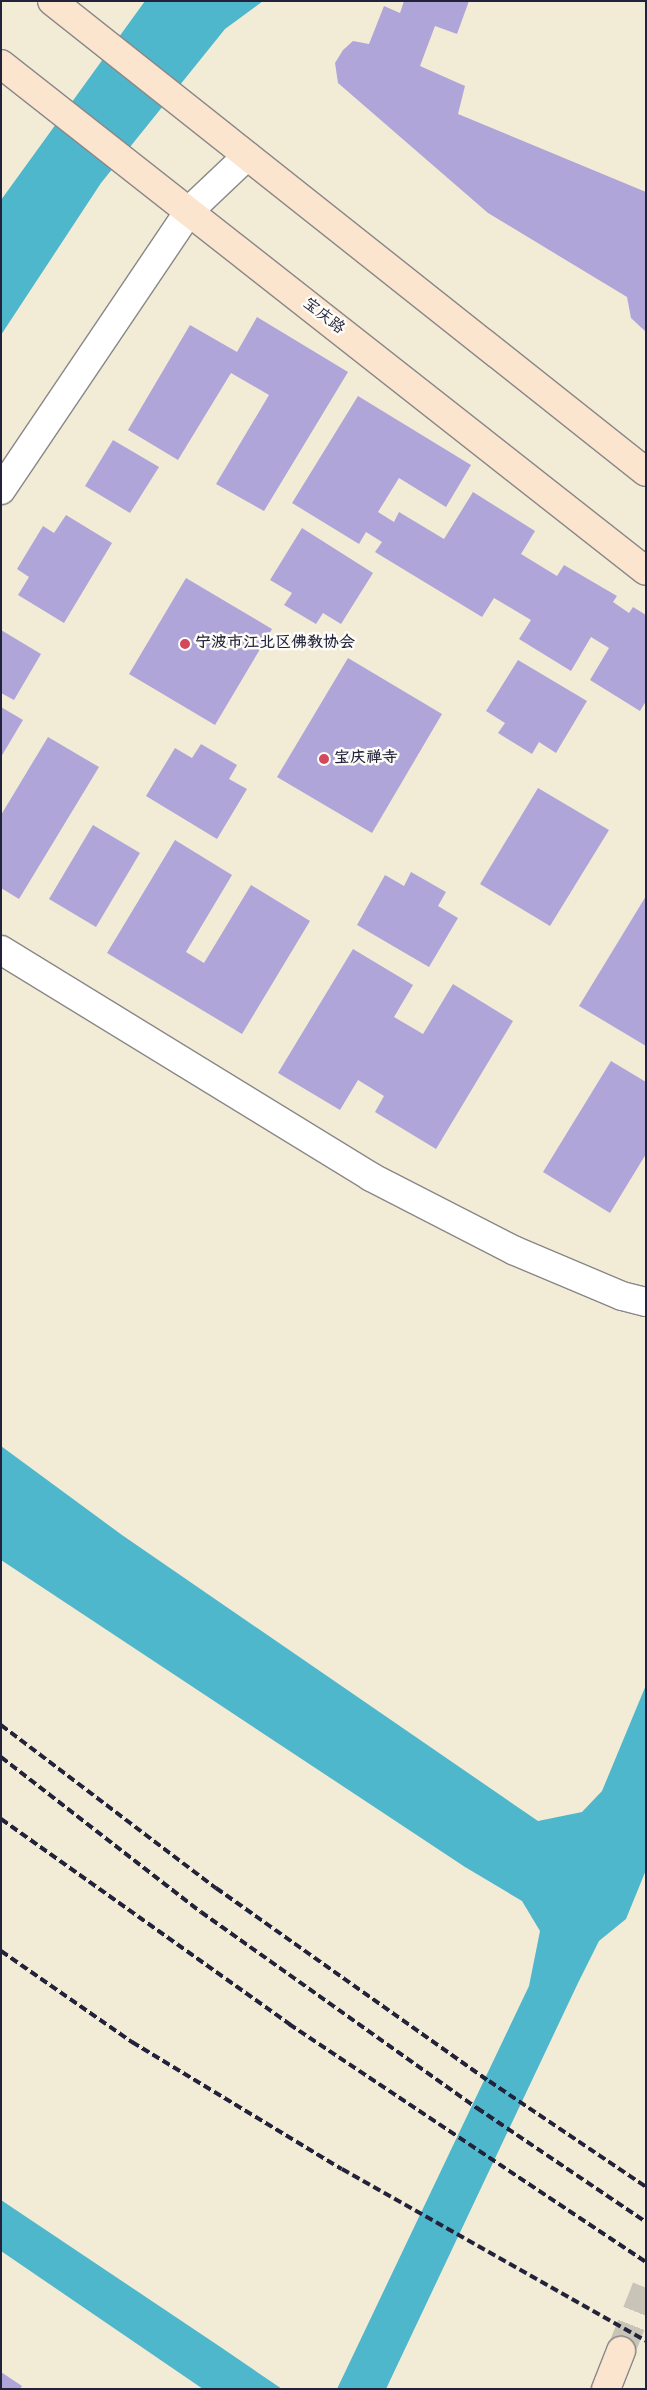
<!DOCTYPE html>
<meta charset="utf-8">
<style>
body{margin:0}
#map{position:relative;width:647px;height:2390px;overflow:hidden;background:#f2ecd6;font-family:Dekko,"LXGW WenKai TC",sans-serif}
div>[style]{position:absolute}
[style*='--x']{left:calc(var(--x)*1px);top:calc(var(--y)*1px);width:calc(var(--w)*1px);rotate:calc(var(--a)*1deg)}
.water>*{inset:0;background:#4fb7cc}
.building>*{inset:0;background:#b0a5d9}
.secondary-tunnel>*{height:28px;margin-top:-14px;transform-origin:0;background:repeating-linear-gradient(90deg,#c8c4b7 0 28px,transparent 0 42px)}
.roads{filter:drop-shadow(1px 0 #8a8788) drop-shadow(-1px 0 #8a8788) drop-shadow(0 1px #8a8788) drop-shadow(0 -1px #8a8788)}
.minor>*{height:28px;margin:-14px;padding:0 14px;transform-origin:14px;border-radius:14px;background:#fff}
.secondary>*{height:28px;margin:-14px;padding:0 14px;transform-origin:14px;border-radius:14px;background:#fbe5cf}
.rail>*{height:4px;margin-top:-2px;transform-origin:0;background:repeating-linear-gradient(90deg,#22223b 0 8px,transparent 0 12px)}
.dots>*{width:14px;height:14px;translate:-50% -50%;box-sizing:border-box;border:2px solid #fdfcf7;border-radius:50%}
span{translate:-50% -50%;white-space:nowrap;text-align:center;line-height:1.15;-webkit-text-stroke:5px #fdfcf7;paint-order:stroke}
.street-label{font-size:16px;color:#22223b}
.poi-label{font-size:16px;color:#22223b;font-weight:700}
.left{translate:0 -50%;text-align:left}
.frame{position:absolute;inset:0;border:2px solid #22223b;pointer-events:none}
</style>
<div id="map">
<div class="water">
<i style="clip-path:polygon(145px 1px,263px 1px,225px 29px,101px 183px,1px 335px,1px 200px)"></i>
<i style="clip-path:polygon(1px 1446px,122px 1535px,538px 1821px,582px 1812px,602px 1791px,646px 1685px,646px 1870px,626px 1919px,599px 1941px,578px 1983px,386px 2389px,337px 2389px,529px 1986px,540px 1931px,522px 1901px,465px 1867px,1px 1560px)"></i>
<i style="clip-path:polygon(1px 2200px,219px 2346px,282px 2389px,203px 2389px,1px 2251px)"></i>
</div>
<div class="building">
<i style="clip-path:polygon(404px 1px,469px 1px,457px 34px,435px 26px,420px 66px,465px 86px,458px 114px,646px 192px,646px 332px,631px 318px,627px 297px,488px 213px,338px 83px,335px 63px,343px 50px,353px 41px,369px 44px,384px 6px,400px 13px)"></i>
<i style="clip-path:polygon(257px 317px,348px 372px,264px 511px,216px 484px,269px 395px,231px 373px,178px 460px,128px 430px,190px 325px,237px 352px)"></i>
<i style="clip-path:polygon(358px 396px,471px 465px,446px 507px,399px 478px,378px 512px,394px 522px,399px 512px,444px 539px,473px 492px,535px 531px,521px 554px,557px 576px,564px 565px,617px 596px,613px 602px,629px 613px,633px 607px,646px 615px,646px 701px,640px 711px,590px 680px,609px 648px,591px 637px,571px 671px,519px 639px,531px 620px,494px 598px,482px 617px,375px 552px,382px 542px,366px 532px,359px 544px,292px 503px)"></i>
<i style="clip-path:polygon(113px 440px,159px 467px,130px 513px,85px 486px)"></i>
<i style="clip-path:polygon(66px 515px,112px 543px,64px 623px,18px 595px,29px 577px,17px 569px,43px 526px,54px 533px)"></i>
<i style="clip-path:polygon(302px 528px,373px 573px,341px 624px,323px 613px,316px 624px,284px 605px,292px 593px,270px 580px)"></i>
<i style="clip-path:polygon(186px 578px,272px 629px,215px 725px,129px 674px)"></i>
<i style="clip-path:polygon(1px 630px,41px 654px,14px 700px,1px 693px)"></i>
<i style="clip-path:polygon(348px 658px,442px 714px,372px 833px,277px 777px)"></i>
<i style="clip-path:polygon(518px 660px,587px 701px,556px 753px,539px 742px,532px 754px,498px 733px,505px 723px,486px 711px)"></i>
<i style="clip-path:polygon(1px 707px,23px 720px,1px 757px)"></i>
<i style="clip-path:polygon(48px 737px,99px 767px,19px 899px,1px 888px,1px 815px)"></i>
<i style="clip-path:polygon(201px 744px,237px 765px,229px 779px,247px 789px,217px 839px,146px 796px,175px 748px,192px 758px)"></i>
<i style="clip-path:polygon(538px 788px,609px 830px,550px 926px,480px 884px)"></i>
<i style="clip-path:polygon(93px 825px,140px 853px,96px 927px,49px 899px)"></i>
<i style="clip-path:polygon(175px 840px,232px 875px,186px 952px,204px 963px,251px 885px,310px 921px,242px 1034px,107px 953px)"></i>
<i style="clip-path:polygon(411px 872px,446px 892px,438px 906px,458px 918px,429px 967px,357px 925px,385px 875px,404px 886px)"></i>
<i style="clip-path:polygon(646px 896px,646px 1046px,579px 1006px)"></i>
<i style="clip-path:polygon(353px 949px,413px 985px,394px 1017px,423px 1034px,453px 984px,513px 1021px,436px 1149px,375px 1112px,384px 1096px,358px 1080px,340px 1110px,278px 1073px)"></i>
<i style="clip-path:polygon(611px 1061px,646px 1082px,646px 1154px,610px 1213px,543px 1172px)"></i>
<i style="clip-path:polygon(1px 2372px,22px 2386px,20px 2389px,1px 2389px)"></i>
</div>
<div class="secondary-tunnel">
<i style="--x:621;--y:2351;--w:68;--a:-68.4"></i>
</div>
<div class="roads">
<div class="minor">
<i style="--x:1;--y:490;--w:336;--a:-56"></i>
<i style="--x:189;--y:211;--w:80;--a:-43.5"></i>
<i style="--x:1;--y:950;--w:434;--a:31.5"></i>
<i style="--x:371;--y:1177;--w:160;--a:27.2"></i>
<i style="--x:513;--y:1250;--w:118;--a:22.9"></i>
<i style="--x:622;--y:1296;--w:25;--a:14"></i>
</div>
<div class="secondary">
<i style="--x:52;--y:1;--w:758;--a:38.41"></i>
<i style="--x:1;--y:64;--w:820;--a:38.17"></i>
<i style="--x:606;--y:2389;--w:41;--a:-68.5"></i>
</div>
</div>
<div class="rail">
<i style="--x:1;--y:1725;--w:270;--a:37.2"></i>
<i style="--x:216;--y:1888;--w:334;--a:35.3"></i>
<i style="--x:489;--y:2081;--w:189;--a:34"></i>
<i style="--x:1;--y:1757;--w:253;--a:37.8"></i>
<i style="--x:201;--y:1912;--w:339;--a:35.4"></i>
<i style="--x:477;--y:2108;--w:204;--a:34"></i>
<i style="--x:1;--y:1819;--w:354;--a:35.4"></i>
<i style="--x:289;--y:2024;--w:429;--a:33.7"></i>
<i style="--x:1;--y:1951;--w:160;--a:34.8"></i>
<i style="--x:132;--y:2042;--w:245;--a:31.2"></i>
<i style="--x:342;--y:2169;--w:349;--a:29.5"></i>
</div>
<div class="dots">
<i style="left:185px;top:644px;background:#d1495b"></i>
<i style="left:324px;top:759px;background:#d1495b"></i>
</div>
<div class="street-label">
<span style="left:323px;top:317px;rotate:38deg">宝庆路</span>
</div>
<div class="poi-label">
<span class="left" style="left:195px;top:644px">宁波市江北区佛教协会</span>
<span class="left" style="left:334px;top:759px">宝庆禅寺</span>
</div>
<div class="frame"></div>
</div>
